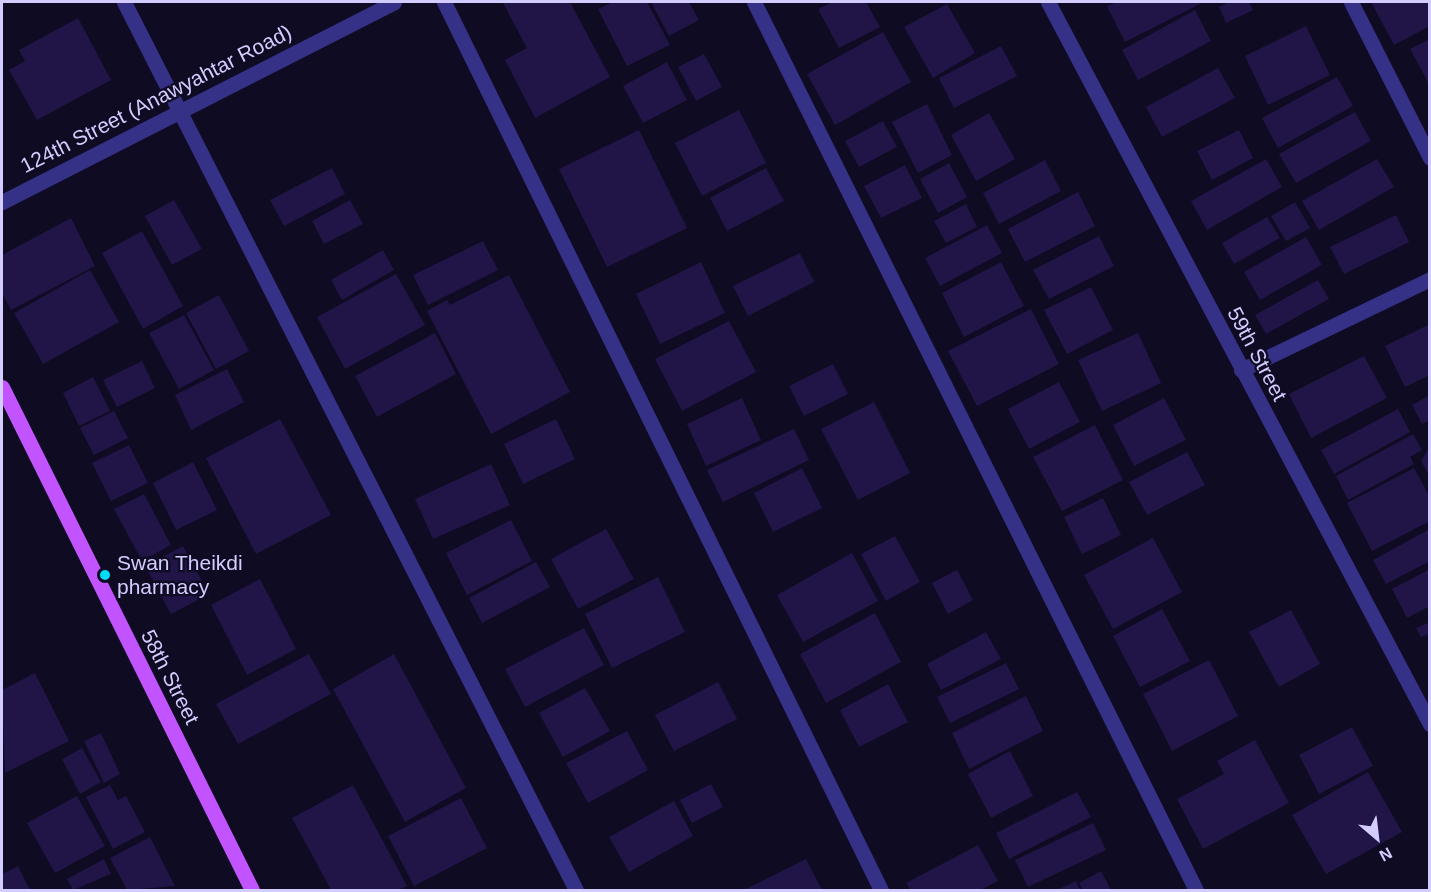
<!DOCTYPE html>
<style>
body{margin:0}
#map{position:relative;width:1431px;height:892px;overflow:hidden;background:#0f0b23;font-family:Arial,sans-serif}
div>[style]{position:absolute}
[style*='--x']{left:calc(var(--x)*1px);top:calc(var(--y)*1px);width:calc(var(--w)*1px);rotate:calc(var(--a)*1deg)}
.building>*{inset:0;background:#201546}
.minor>*{height:15px;margin:-7.5px;padding:0 7.5px;transform-origin:7.5px;border-radius:7.5px;background:#353187}
.major>*{height:15px;margin:-7.5px;padding:0 7.5px;transform-origin:7.5px;border-radius:7.5px;background:#c154ff}
.dots>*{width:16px;height:16px;translate:-50% -50%;box-sizing:border-box;border:3px solid #0f0b23;border-radius:50%}
span{translate:-50% -50%;white-space:nowrap;text-align:center;line-height:1.15;-webkit-text-stroke:4.5px #0f0b23;paint-order:stroke}
.street-label{font-size:21px;color:#d3cdff}
.poi-label{font-size:21px;color:#d3cdff}
.left{translate:0 -50%;text-align:left}
.frame{position:absolute;inset:0;border:3px solid #d3cdff;pointer-events:none}
.north{position:absolute;left:1347px;top:808px;width:60px;height:60px;-webkit-text-stroke:4px #0f0b23;paint-order:stroke;rotate:152deg;font-size:16px;font-weight:700;line-height:24px;text-align:center;color:#d3cdff}
.north::after{content:'';display:block;margin:auto;width:21px;height:27px;background:#d3cdff;clip-path:polygon(50% 0,100% 100%,50% 72%,0 100%)}
</style>
<div id="map">
<div class="building">
<i style="clip-path:polygon(570px 2px,610px 77px,535px 118px,505px 60px,527px 48px,503px 3px)"></i>
<i style="clip-path:polygon(613px 2px,647px 2px,670px 45px,627px 66px,598px 9px)"></i>
<i style="clip-path:polygon(651px 2px,689px 2px,699px 20px,669px 36px)"></i>
<i style="clip-path:polygon(833px 2px,866px 2px,880px 27px,839px 48px,818px 9px)"></i>
<i style="clip-path:polygon(1117px 2px,1198px 2px,1200px 4px,1125px 42px,1107px 6px)"></i>
<i style="clip-path:polygon(1229px 2px,1249px 2px,1253px 10px,1226px 23px,1219px 7px)"></i>
<i style="clip-path:polygon(1371px 2px,1430px 2px,1430px 26px,1394px 45px)"></i>
<i style="clip-path:polygon(947px 4px,975px 53px,933px 78px,904px 27px)"></i>
<i style="clip-path:polygon(1195px 10px,1211px 41px,1138px 80px,1122px 50px)"></i>
<i style="clip-path:polygon(78px 18px,111px 80px,37px 120px,9px 70px,25px 61px,19px 50px)"></i>
<i style="clip-path:polygon(1306px 26px,1330px 75px,1268px 105px,1245px 56px)"></i>
<i style="clip-path:polygon(883px 32px,911px 82px,835px 125px,807px 74px)"></i>
<i style="clip-path:polygon(1430px 39px,1430px 86px,1410px 49px)"></i>
<i style="clip-path:polygon(1001px 46px,1017px 76px,954px 108px,939px 78px)"></i>
<i style="clip-path:polygon(704px 54px,722px 87px,696px 101px,678px 67px)"></i>
<i style="clip-path:polygon(667px 62px,687px 100px,643px 123px,623px 86px)"></i>
<i style="clip-path:polygon(1218px 68px,1235px 98px,1162px 137px,1146px 107px)"></i>
<i style="clip-path:polygon(1337px 77px,1353px 106px,1278px 148px,1262px 118px)"></i>
<i style="clip-path:polygon(927px 104px,952px 155px,918px 173px,892px 122px)"></i>
<i style="clip-path:polygon(739px 110px,766px 163px,702px 196px,675px 143px)"></i>
<i style="clip-path:polygon(1355px 112px,1371px 141px,1296px 183px,1279px 154px)"></i>
<i style="clip-path:polygon(989px 113px,1015px 159px,976px 181px,951px 135px)"></i>
<i style="clip-path:polygon(883px 121px,897px 147px,859px 167px,845px 141px)"></i>
<i style="clip-path:polygon(639px 130px,687px 228px,607px 267px,559px 169px)"></i>
<i style="clip-path:polygon(1239px 130px,1253px 158px,1212px 180px,1197px 151px)"></i>
<i style="clip-path:polygon(1266px 159px,1282px 187px,1207px 230px,1191px 201px)"></i>
<i style="clip-path:polygon(1377px 159px,1394px 187px,1319px 230px,1302px 201px)"></i>
<i style="clip-path:polygon(1045px 160px,1061px 191px,999px 224px,983px 193px)"></i>
<i style="clip-path:polygon(949px 163px,967px 197px,938px 213px,920px 179px)"></i>
<i style="clip-path:polygon(905px 165px,922px 198px,881px 218px,864px 186px)"></i>
<i style="clip-path:polygon(332px 168px,345px 194px,284px 226px,270px 200px)"></i>
<i style="clip-path:polygon(766px 168px,784px 201px,727px 231px,710px 198px)"></i>
<i style="clip-path:polygon(1078px 192px,1095px 226px,1025px 262px,1008px 229px)"></i>
<i style="clip-path:polygon(174px 200px,202px 249px,172px 265px,145px 216px)"></i>
<i style="clip-path:polygon(350px 200px,363px 224px,324px 244px,312px 221px)"></i>
<i style="clip-path:polygon(1295px 202px,1310px 228px,1286px 241px,1271px 216px)"></i>
<i style="clip-path:polygon(966px 204px,977px 227px,946px 243px,934px 221px)"></i>
<i style="clip-path:polygon(1396px 215px,1409px 242px,1344px 274px,1330px 247px)"></i>
<i style="clip-path:polygon(1267px 217px,1280px 238px,1234px 264px,1222px 243px)"></i>
<i style="clip-path:polygon(71px 218px,95px 266px,11px 310px,2px 293px,2px 255px)"></i>
<i style="clip-path:polygon(987px 225px,1002px 253px,940px 286px,925px 258px)"></i>
<i style="clip-path:polygon(142px 231px,183px 306px,143px 329px,102px 253px)"></i>
<i style="clip-path:polygon(1099px 236px,1114px 266px,1049px 299px,1033px 270px)"></i>
<i style="clip-path:polygon(1306px 237px,1322px 265px,1260px 300px,1244px 272px)"></i>
<i style="clip-path:polygon(483px 241px,498px 270px,428px 305px,413px 275px)"></i>
<i style="clip-path:polygon(383px 250px,394px 270px,342px 300px,331px 280px)"></i>
<i style="clip-path:polygon(800px 253px,814px 282px,748px 316px,733px 286px)"></i>
<i style="clip-path:polygon(701px 262px,725px 313px,660px 344px,636px 294px)"></i>
<i style="clip-path:polygon(1001px 262px,1024px 306px,964px 337px,942px 293px)"></i>
<i style="clip-path:polygon(90px 270px,119px 322px,43px 364px,14px 313px)"></i>
<i style="clip-path:polygon(396px 274px,425px 325px,345px 369px,317px 317px)"></i>
<i style="clip-path:polygon(509px 275px,570px 392px,491px 434px,427px 311px,447px 300px,450px 305px)"></i>
<i style="clip-path:polygon(1318px 280px,1329px 299px,1266px 334px,1255px 315px)"></i>
<i style="clip-path:polygon(1091px 287px,1113px 330px,1067px 354px,1044px 310px)"></i>
<i style="clip-path:polygon(219px 295px,249px 351px,216px 369px,186px 313px)"></i>
<i style="clip-path:polygon(1031px 309px,1059px 364px,977px 406px,948px 351px)"></i>
<i style="clip-path:polygon(184px 315px,214px 370px,179px 389px,149px 333px)"></i>
<i style="clip-path:polygon(729px 321px,756px 372px,682px 411px,655px 359px)"></i>
<i style="clip-path:polygon(1430px 324px,1430px 375px,1405px 387px,1385px 346px)"></i>
<i style="clip-path:polygon(435px 333px,456px 374px,377px 417px,355px 376px)"></i>
<i style="clip-path:polygon(1138px 333px,1161px 383px,1102px 411px,1078px 360px)"></i>
<i style="clip-path:polygon(1364px 356px,1387px 398px,1311px 438px,1289px 394px)"></i>
<i style="clip-path:polygon(142px 361px,155px 388px,117px 407px,103px 380px)"></i>
<i style="clip-path:polygon(833px 364px,848px 394px,804px 416px,789px 386px)"></i>
<i style="clip-path:polygon(227px 369px,244px 402px,191px 430px,175px 395px)"></i>
<i style="clip-path:polygon(93px 377px,110px 411px,79px 426px,63px 393px)"></i>
<i style="clip-path:polygon(1059px 382px,1080px 422px,1029px 449px,1008px 409px)"></i>
<i style="clip-path:polygon(1430px 395px,1430px 420px,1422px 424px,1412px 405px)"></i>
<i style="clip-path:polygon(742px 398px,761px 440px,706px 466px,687px 424px)"></i>
<i style="clip-path:polygon(1164px 398px,1186px 440px,1134px 466px,1113px 425px)"></i>
<i style="clip-path:polygon(874px 402px,910px 473px,858px 500px,821px 429px)"></i>
<i style="clip-path:polygon(1398px 409px,1410px 432px,1334px 474px,1321px 450px)"></i>
<i style="clip-path:polygon(114px 411px,128px 438px,94px 455px,80px 428px)"></i>
<i style="clip-path:polygon(280px 419px,331px 515px,256px 554px,206px 458px)"></i>
<i style="clip-path:polygon(556px 419px,575px 459px,523px 484px,504px 444px)"></i>
<i style="clip-path:polygon(1095px 425px,1123px 480px,1062px 511px,1033px 457px)"></i>
<i style="clip-path:polygon(794px 429px,809px 460px,723px 502px,707px 470px)"></i>
<i style="clip-path:polygon(1413px 434px,1422px 450px,1410px 457px,1414px 464px,1348px 500px,1336px 476px)"></i>
<i style="clip-path:polygon(129px 445px,148px 483px,111px 501px,92px 463px)"></i>
<i style="clip-path:polygon(1430px 446px,1430px 477px,1421px 461px)"></i>
<i style="clip-path:polygon(1187px 452px,1205px 485px,1147px 515px,1129px 482px)"></i>
<i style="clip-path:polygon(193px 462px,217px 510px,176px 530px,153px 483px)"></i>
<i style="clip-path:polygon(491px 464px,510px 505px,433px 539px,415px 499px)"></i>
<i style="clip-path:polygon(802px 468px,822px 508px,773px 532px,754px 493px)"></i>
<i style="clip-path:polygon(1414px 468px,1430px 497px,1430px 521px,1372px 551px,1347px 503px)"></i>
<i style="clip-path:polygon(144px 494px,171px 545px,142px 561px,114px 509px)"></i>
<i style="clip-path:polygon(1103px 498px,1121px 535px,1082px 554px,1064px 517px)"></i>
<i style="clip-path:polygon(511px 520px,532px 561px,467px 595px,446px 553px)"></i>
<i style="clip-path:polygon(606px 529px,634px 579px,578px 609px,551px 559px)"></i>
<i style="clip-path:polygon(1430px 529px,1430px 561px,1386px 584px,1373px 560px)"></i>
<i style="clip-path:polygon(895px 536px,920px 582px,886px 601px,861px 554px)"></i>
<i style="clip-path:polygon(1153px 538px,1182px 592px,1113px 629px,1084px 575px)"></i>
<i style="clip-path:polygon(183px 546px,209px 594px,171px 614px,145px 566px)"></i>
<i style="clip-path:polygon(852px 553px,878px 601px,803px 642px,777px 595px)"></i>
<i style="clip-path:polygon(536px 562px,550px 587px,482px 623px,469px 598px)"></i>
<i style="clip-path:polygon(1430px 569px,1430px 606px,1407px 618px,1392px 589px)"></i>
<i style="clip-path:polygon(957px 570px,973px 600px,948px 614px,932px 583px)"></i>
<i style="clip-path:polygon(658px 577px,685px 632px,612px 668px,585px 614px)"></i>
<i style="clip-path:polygon(260px 579px,296px 649px,247px 675px,211px 605px)"></i>
<i style="clip-path:polygon(1162px 609px,1190px 661px,1140px 687px,1113px 636px)"></i>
<i style="clip-path:polygon(1291px 610px,1320px 664px,1279px 687px,1249px 632px)"></i>
<i style="clip-path:polygon(875px 613px,901px 662px,826px 703px,800px 654px)"></i>
<i style="clip-path:polygon(1430px 622px,1430px 633px,1421px 637px,1416px 628px)"></i>
<i style="clip-path:polygon(584px 628px,604px 665px,525px 707px,505px 669px)"></i>
<i style="clip-path:polygon(986px 632px,1001px 659px,941px 690px,927px 664px)"></i>
<i style="clip-path:polygon(309px 654px,331px 694px,238px 744px,216px 704px)"></i>
<i style="clip-path:polygon(394px 654px,466px 788px,405px 822px,333px 689px)"></i>
<i style="clip-path:polygon(1209px 660px,1238px 716px,1172px 751px,1143px 694px)"></i>
<i style="clip-path:polygon(1006px 663px,1019px 689px,950px 723px,937px 697px)"></i>
<i style="clip-path:polygon(35px 673px,69px 741px,5px 773px,2px 690px)"></i>
<i style="clip-path:polygon(718px 682px,737px 719px,674px 751px,655px 715px)"></i>
<i style="clip-path:polygon(888px 684px,908px 722px,859px 747px,840px 710px)"></i>
<i style="clip-path:polygon(585px 688px,610px 731px,563px 757px,539px 713px)"></i>
<i style="clip-path:polygon(1026px 696px,1043px 731px,969px 769px,952px 733px)"></i>
<i style="clip-path:polygon(1352px 727px,1373px 766px,1319px 794px,1299px 755px)"></i>
<i style="clip-path:polygon(627px 731px,648px 770px,588px 803px,566px 763px)"></i>
<i style="clip-path:polygon(101px 733px,120px 774px,104px 783px,84px 741px)"></i>
<i style="clip-path:polygon(1255px 740px,1289px 803px,1203px 849px,1177px 799px,1224px 774px,1217px 761px)"></i>
<i style="clip-path:polygon(82px 748px,101px 782px,80px 794px,62px 759px)"></i>
<i style="clip-path:polygon(1010px 751px,1033px 796px,991px 818px,968px 774px)"></i>
<i style="clip-path:polygon(1368px 772px,1402px 832px,1326px 874px,1292px 815px)"></i>
<i style="clip-path:polygon(711px 784px,723px 807px,692px 823px,680px 800px)"></i>
<i style="clip-path:polygon(110px 785px,118px 800px,126px 796px,145px 832px,113px 849px,86px 797px)"></i>
<i style="clip-path:polygon(353px 785px,407px 886px,398px 890px,331px 890px,292px 818px)"></i>
<i style="clip-path:polygon(1077px 792px,1091px 817px,1009px 859px,996px 833px)"></i>
<i style="clip-path:polygon(77px 796px,105px 846px,55px 873px,27px 823px)"></i>
<i style="clip-path:polygon(461px 798px,487px 848px,414px 886px,388px 836px)"></i>
<i style="clip-path:polygon(674px 801px,693px 836px,629px 872px,609px 837px)"></i>
<i style="clip-path:polygon(1093px 823px,1106px 850px,1028px 887px,1015px 860px)"></i>
<i style="clip-path:polygon(150px 837px,175px 886px,127px 890px,110px 858px)"></i>
<i style="clip-path:polygon(978px 845px,998px 881px,980px 890px,910px 890px,906px 883px)"></i>
<i style="clip-path:polygon(104px 859px,111px 874px,73px 890px,67px 879px)"></i>
<i style="clip-path:polygon(806px 859px,822px 890px,744px 890px)"></i>
<i style="clip-path:polygon(18px 866px,30px 890px,2px 890px,2px 874px)"></i>
<i style="clip-path:polygon(1101px 871px,1111px 890px,1083px 890px,1079px 883px)"></i>
<i style="clip-path:polygon(1076px 881px,1080px 890px,1057px 890px)"></i>
</div>
<div class="minor">
<i style="--x:124;--y:2;--w:996;--a:63.02"></i>
<i style="--x:444;--y:2;--w:990;--a:63.8"></i>
<i style="--x:754;--y:2;--w:992;--a:63.54"></i>
<i style="--x:1048;--y:2;--w:817;--a:62.12"></i>
<i style="--x:1351;--y:2;--w:175;--a:63.1"></i>
<i style="--x:2;--y:202;--w:440;--a:-27"></i>
<i style="--x:1241;--y:370;--w:210;--a:-25.7"></i>
</div>
<div class="major">
<i style="--x:2;--y:387;--w:562;--a:63.57"></i>
</div>
<div class="dots">
<i style="left:105px;top:575px;background:#00dcf8"></i>
</div>
<div class="street-label">
<span style="left:156px;top:99px;rotate:-27deg">124th Street (Anawyahtar Road)</span>
<span style="left:1257px;top:354px;rotate:62deg">59th Street</span>
<span style="left:170px;top:677px;rotate:63deg">58th Street</span>
</div>
<div class="poi-label">
<span class="left" style="left:117px;top:575px">Swan Theikdi<br>pharmacy</span>
</div>
<div class="frame"></div>
<div class="north">N</div>
</div>
